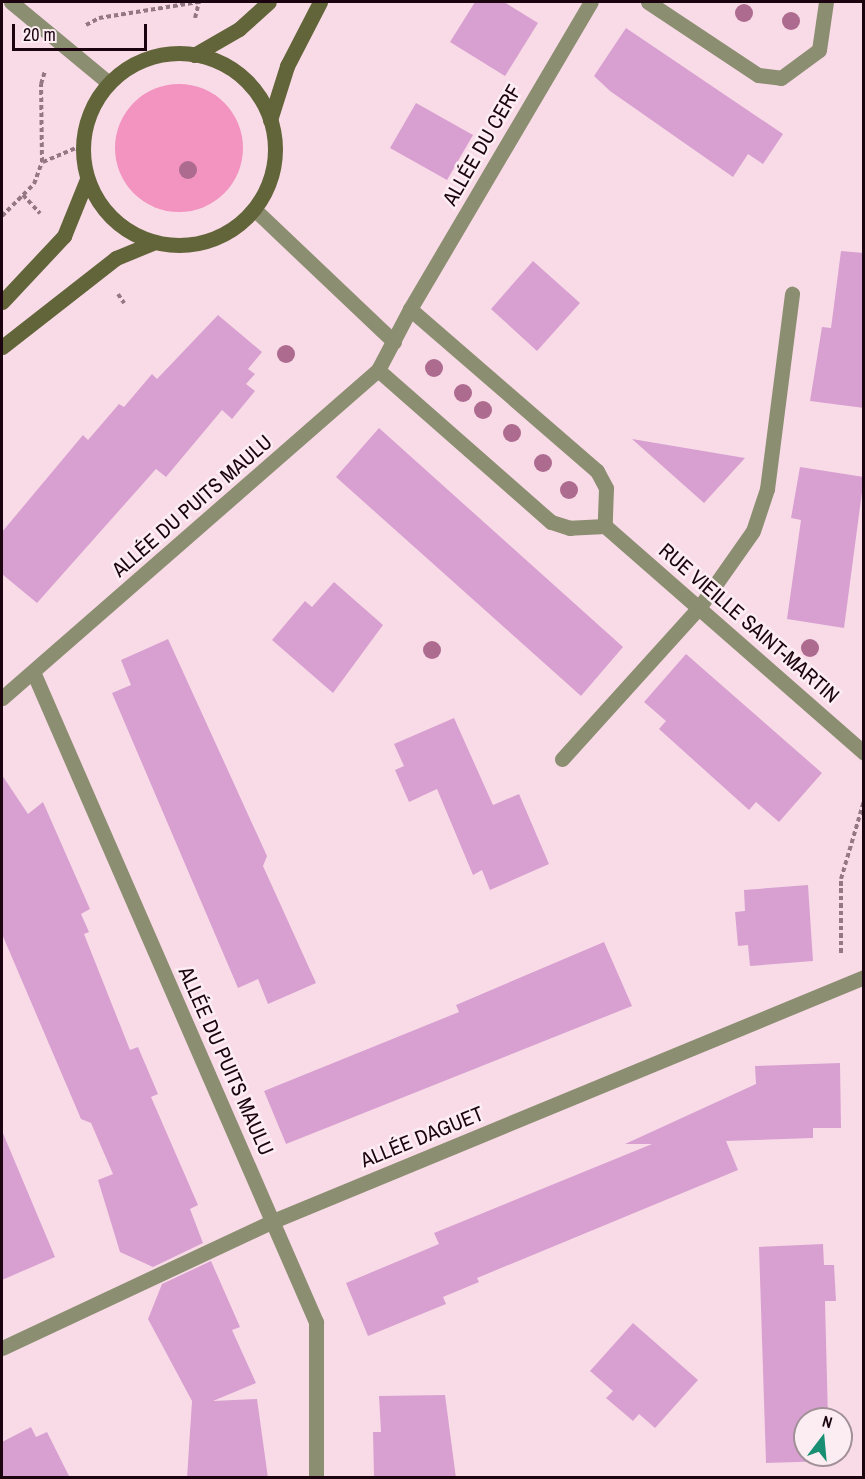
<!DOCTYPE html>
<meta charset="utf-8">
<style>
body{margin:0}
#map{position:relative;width:865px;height:1479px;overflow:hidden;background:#f9dbe7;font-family:"Archivo Narrow",sans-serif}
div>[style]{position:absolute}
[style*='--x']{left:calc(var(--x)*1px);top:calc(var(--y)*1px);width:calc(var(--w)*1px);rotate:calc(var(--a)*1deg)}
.green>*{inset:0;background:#f293c0}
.round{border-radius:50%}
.building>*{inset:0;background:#d8a0d1}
.path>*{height:4px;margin-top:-2px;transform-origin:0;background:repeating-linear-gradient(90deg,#937884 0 4.5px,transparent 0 7.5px)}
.street>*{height:15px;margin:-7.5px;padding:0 7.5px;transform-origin:7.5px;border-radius:7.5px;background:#8c8e71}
.secondary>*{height:15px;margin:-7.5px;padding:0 7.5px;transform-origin:7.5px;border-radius:7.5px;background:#626439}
.secondary>.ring{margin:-7.5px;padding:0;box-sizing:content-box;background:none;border:15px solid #626439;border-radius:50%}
.trees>*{width:18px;height:18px;margin:-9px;border-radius:50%;background:#ad6b8f}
span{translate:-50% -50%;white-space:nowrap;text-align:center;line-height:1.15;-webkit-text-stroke:5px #fcedf3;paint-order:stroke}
.street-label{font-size:21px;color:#1b040f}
.frame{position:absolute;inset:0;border:3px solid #1b040f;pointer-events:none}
.north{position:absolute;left:793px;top:1407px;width:60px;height:60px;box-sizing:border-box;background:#fcedf3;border:2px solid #a29098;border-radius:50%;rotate:16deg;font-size:16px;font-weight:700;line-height:24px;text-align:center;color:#1b040f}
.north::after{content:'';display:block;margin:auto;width:21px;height:27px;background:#188f72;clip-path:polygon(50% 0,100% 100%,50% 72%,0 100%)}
.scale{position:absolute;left:12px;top:24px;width:135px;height:27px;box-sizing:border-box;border:3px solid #1b040f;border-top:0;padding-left:8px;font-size:18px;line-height:21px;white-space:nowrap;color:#1b040f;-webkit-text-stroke:4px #fcedf3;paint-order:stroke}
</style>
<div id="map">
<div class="green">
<i class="round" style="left:115px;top:84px;width:128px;height:128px"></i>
</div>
<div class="building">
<i style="clip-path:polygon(475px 2px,504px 2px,538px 23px,505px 76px,450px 42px)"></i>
<i style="clip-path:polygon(626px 28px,783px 134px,763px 164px,748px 154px,733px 177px,610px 91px,594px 76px)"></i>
<i style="clip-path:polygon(416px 103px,473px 135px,447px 180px,390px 148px)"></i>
<i style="clip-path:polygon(841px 251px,864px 253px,864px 408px,810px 401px,822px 327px,831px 328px)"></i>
<i style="clip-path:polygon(533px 261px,580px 303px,537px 351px,491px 309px)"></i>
<i style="clip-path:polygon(218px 315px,262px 352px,248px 369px,255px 374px,246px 384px,255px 391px,232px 419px,222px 410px,166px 477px,156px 469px,37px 603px,2px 574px,2px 532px,83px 435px,88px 440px,119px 404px,124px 407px,152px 374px,157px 379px)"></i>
<i style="clip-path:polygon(379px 428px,623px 647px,581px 696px,336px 477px)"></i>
<i style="clip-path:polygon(632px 439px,745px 458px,704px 503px)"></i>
<i style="clip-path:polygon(800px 467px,864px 477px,844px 628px,787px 619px,801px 520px,791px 518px)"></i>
<i style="clip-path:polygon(334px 582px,383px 625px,333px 693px,272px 640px,305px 601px,312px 607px)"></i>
<i style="clip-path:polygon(168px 639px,267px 856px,263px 866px,316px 983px,268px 1004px,258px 979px,238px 988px,112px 693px,131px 685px,121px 660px)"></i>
<i style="clip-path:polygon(686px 654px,822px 773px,779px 822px,756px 802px,749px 810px,659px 729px,666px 721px,644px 702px)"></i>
<i style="clip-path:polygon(454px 718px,493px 805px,519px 794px,549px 864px,490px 890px,482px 870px,473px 875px,437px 789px,409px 802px,395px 770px,404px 766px,394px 744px)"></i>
<i style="clip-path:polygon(2px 775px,28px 814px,43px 802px,90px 909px,81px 914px,89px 932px,84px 934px,130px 1050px,138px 1047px,158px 1094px,151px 1097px,198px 1205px,190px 1209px,203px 1243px,153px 1267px,120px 1252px,98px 1180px,113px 1174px,91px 1123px,81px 1119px,2px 934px)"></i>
<i style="clip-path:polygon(808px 885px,813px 961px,750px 966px,748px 945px,738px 946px,735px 912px,745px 911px,744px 890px)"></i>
<i style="clip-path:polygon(604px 942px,632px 1006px,286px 1144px,264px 1091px,459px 1012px,456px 1005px)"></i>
<i style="clip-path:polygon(840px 1063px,841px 1128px,813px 1128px,813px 1138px,726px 1141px,738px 1170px,477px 1278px,479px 1282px,443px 1297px,446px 1304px,368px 1336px,346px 1283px,439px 1244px,434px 1233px,652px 1144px,625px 1144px,756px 1084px,755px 1066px)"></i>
<i style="clip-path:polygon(2px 1131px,55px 1257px,2px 1280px)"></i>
<i style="clip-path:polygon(823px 1244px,824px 1265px,834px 1265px,836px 1301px,825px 1301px,828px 1419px,805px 1419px,805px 1455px,829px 1455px,830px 1461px,766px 1463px,759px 1247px)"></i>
<i style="clip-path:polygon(211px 1261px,240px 1327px,232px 1330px,256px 1383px,213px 1401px,257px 1399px,268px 1478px,187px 1478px,192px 1401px,148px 1319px,162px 1284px)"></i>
<i style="clip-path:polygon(633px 1323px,698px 1380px,655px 1428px,639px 1414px,633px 1421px,606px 1398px,613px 1391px,590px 1371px)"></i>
<i style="clip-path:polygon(445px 1395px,456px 1478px,374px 1478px,373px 1432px,381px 1432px,379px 1396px)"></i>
<i style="clip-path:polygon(31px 1427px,36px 1437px,47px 1432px,70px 1478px,2px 1478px,2px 1442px)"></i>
</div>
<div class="path">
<i style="--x:195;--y:18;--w:16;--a:-76"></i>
<i style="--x:86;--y:25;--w:15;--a:-28"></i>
<i style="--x:99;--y:18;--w:101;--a:-9.1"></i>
<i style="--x:43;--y:162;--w:43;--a:-23"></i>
<i style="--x:23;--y:195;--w:25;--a:47"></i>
<i style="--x:2;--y:216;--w:45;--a:-45"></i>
<i style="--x:34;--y:184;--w:23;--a:-70"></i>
<i style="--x:42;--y:162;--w:78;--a:-90.7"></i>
<i style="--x:41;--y:84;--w:14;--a:-73"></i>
<i style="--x:118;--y:294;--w:11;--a:56"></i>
<i style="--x:841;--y:953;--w:74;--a:-90"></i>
<i style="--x:841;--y:879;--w:81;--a:-73.6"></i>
</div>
<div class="street">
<i style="--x:11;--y:2;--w:127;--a:39.6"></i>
<i style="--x:648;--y:2;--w:132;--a:33.6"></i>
<i style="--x:758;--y:75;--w:23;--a:7"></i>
<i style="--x:781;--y:78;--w:47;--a:-36.4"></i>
<i style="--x:819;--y:50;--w:49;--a:-81.7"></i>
<i style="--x:254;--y:209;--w:193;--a:43.5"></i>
<i style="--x:410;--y:309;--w:247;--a:40.9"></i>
<i style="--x:597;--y:471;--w:19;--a:62"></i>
<i style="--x:606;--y:488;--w:38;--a:92"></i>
<i style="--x:605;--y:526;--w:35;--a:177"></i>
<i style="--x:570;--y:528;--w:20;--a:-162"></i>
<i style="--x:551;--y:522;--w:230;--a:-138.7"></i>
<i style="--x:378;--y:370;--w:69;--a:-62.3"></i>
<i style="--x:410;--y:309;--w:356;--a:-59.5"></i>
<i style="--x:605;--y:526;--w:344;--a:41.2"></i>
<i style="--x:34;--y:674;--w:707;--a:66.48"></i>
<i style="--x:316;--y:1322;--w:156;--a:90"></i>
<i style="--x:2;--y:698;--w:499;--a:-41.1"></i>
<i style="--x:562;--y:759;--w:207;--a:-47.9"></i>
<i style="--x:701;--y:605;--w:90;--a:-54.9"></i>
<i style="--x:753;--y:531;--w:44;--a:-71.6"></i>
<i style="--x:767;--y:489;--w:197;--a:-82.7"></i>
<i style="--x:2;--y:1348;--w:299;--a:-25.1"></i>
<i style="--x:273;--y:1221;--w:639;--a:-22.43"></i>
</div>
<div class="secondary">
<i class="ring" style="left:83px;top:53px;width:177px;height:177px"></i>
<i style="--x:194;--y:55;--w:52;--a:-30"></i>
<i style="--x:239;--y:29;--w:40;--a:-42"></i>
<i style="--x:270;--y:120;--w:57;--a:-72.5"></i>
<i style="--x:287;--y:66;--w:72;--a:-62.7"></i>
<i style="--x:2;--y:302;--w:91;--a:-46.8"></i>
<i style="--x:64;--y:236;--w:61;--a:-68"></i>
<i style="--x:2;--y:347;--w:145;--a:-38"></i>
<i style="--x:116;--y:258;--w:42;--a:-22.3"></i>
</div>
<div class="trees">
<i style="left:744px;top:13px"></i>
<i style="left:791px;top:21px"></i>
<i style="left:188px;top:170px"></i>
<i style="left:286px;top:354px"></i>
<i style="left:434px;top:368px"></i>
<i style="left:463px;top:393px"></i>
<i style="left:483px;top:410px"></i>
<i style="left:512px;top:433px"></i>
<i style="left:543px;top:463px"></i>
<i style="left:569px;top:490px"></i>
<i style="left:810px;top:648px"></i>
<i style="left:432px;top:650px"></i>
</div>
<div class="street-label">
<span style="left:482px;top:145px;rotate:-60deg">ALLÉE DU CERF</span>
<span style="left:192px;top:506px;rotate:-41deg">ALLÉE DU PUITS MAULU</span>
<span style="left:749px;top:623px;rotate:41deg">RUE VIEILLE SAINT-MARTIN</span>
<span style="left:226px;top:1061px;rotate:66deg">ALLÉE DU PUITS MAULU</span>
<span style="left:422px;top:1137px;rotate:-22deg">ALLÉE DAGUET</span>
</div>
<div class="frame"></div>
<div class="north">N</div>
<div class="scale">20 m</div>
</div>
